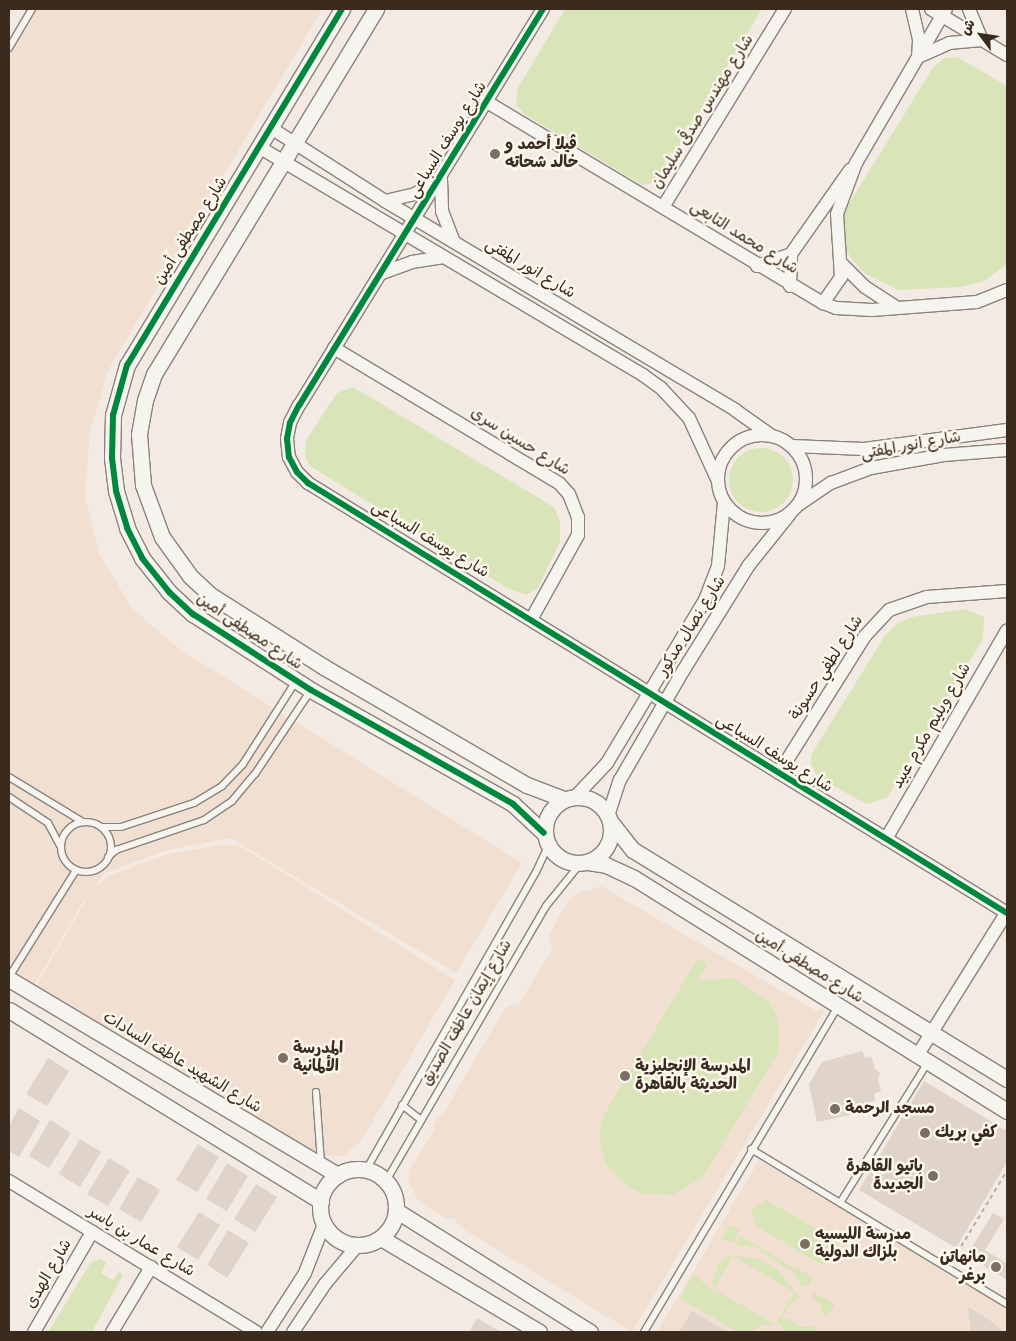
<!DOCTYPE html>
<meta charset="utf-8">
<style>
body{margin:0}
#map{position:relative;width:1016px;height:1341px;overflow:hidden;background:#f3ebe3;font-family:"Balsamiq Sans","Playpen Sans Arabic",sans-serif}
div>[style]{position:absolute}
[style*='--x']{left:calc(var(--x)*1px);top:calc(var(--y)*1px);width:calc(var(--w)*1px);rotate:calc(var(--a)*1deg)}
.built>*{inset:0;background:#f1e0d2}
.green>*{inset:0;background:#d9e4b8}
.round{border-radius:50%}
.building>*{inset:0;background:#e0d3c9}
.path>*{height:2px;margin-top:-1px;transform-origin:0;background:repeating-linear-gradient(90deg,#b2afaa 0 4px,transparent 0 8px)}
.roads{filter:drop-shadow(1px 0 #89827c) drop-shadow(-1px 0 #89827c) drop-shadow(0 1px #89827c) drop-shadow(0 -1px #89827c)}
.service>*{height:6px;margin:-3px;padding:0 3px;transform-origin:3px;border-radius:3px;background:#f6f4ef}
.service>.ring{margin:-3px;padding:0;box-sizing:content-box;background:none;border:6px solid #f6f4ef;border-radius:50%}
.minor>*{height:12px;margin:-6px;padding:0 6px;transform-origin:6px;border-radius:6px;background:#f6f4ef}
.minor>.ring{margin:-6px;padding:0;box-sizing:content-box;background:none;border:12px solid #f6f4ef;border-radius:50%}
.tertiary>*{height:15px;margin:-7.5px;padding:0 7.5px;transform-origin:7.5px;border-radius:7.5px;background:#f6f4ef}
.tertiary>.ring{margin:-7.5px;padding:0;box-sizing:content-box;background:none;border:15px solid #f6f4ef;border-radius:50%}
.cycleway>*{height:6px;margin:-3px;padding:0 3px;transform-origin:3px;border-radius:3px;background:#00873e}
.dots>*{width:14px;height:14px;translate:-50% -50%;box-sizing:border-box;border:2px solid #fbf7ec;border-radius:50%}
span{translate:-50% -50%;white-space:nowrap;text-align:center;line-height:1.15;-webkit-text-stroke:5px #fbf7ec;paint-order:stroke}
.street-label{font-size:16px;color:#3b2a1e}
.poi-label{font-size:16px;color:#3b2a1e;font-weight:700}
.left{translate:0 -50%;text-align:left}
.right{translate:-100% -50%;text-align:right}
.frame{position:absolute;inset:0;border:10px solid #3b2a1e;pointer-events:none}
.north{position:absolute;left:956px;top:10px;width:50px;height:50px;-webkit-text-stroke:4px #fbf7ec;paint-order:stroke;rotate:301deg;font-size:14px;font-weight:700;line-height:20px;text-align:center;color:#3b2a1e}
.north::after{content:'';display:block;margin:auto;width:18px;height:22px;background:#3b2a1e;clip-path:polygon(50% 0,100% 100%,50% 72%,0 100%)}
</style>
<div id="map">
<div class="built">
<i style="clip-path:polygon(37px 9px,322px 9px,108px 371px,90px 432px,85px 495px,100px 555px,132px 608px,179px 649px,522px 863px,456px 973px,230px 838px,168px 850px,105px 873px,81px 905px,35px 984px,9px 968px,9px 57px)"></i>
<i style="clip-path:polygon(218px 845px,237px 845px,268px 863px,455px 980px,360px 1143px,343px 1156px,318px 1156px,37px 985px,91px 891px,108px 876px,168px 854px)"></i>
<i style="clip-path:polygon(601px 886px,818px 1012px,821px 1008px,825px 1010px,632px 1332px,463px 1229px,454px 1219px,446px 1219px,418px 1200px,408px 1181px,410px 1169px,434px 1130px,433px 1124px,444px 1112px,506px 1007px,519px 1004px,552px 950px,549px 934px,569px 900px,578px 893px)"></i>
<i style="clip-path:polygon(759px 1160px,1007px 1308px,1007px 1332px,657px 1332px)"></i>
</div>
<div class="green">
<i style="clip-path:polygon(565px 9px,762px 9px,661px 176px,656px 182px,642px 185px,524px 114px,516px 104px,518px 88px)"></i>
<i style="clip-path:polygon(957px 57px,1007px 86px,1007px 264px,985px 281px,961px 287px,898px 290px,866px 274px,852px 260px,842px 242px,840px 218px,933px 68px,944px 58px)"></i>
<i style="clip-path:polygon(353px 387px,554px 507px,560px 522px,560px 542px,538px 588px,526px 595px,509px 589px,310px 466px,305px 456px,306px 440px,337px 393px)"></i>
<i class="round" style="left:729px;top:448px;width:64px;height:64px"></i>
<i style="clip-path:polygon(965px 609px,984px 617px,983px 639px,887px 798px,866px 804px,818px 777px,811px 765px,811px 755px,886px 634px,898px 623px,912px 617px)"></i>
<i style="clip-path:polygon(698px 958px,708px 964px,698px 981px,733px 978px,769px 1001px,779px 1022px,779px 1051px,703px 1177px,673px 1195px,644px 1194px,628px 1187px,605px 1164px,599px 1134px,603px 1116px)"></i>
<i style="clip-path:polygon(766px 1200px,836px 1240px,840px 1248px,836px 1260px,822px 1265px,756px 1226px,751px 1210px)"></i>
<i style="clip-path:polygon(730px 1224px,739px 1230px,733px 1242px,721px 1240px)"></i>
<i style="clip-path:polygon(740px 1235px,794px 1268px,790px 1271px,755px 1247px,736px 1245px)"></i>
<i style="clip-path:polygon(evenodd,728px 1255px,760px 1259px,777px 1269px,800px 1297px,789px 1305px,783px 1319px,791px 1319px,800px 1327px,815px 1327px,816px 1332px,786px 1332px,781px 1324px,763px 1325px,751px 1332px,737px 1332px,680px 1298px,694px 1274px,730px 1307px,713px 1289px,712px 1282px,719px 1264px,728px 1255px,733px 1256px,794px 1292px,776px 1325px,714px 1289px,733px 1256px)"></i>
<i style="clip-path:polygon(100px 1259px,106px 1263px,101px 1273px,113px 1280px,119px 1271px,123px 1275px,92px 1332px,48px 1332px,91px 1262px)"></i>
<i style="clip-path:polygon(796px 1267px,812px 1277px,810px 1284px,802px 1287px,792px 1271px)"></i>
<i style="clip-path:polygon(813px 1293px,835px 1304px,829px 1315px,824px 1316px,821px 1306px,811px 1295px)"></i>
</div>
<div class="building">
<i style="clip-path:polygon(862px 1051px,865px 1058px,871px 1056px,875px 1069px,880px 1073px,878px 1079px,881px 1091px,874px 1094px,875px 1101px,865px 1103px,868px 1111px,817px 1122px,809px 1084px,822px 1062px)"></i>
<i style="clip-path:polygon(48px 1058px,69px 1071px,47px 1106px,26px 1094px)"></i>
<i style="clip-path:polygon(924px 1081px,1007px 1131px,1007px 1162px,956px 1248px,859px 1190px)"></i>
<i style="clip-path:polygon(19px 1108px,40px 1121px,19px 1157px,9px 1151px,9px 1126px)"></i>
<i style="clip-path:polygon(50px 1120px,71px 1133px,49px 1168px,29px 1156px)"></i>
<i style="clip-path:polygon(80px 1139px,101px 1152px,80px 1187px,59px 1174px)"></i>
<i style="clip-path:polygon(198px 1144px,219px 1157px,197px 1192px,176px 1180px)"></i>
<i style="clip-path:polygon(109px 1158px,130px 1171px,108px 1206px,87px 1194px)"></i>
<i style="clip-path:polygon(227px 1163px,248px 1176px,227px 1211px,206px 1199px)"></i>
<i style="clip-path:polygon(138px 1177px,160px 1190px,141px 1222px,119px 1209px)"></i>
<i style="clip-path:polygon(256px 1184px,277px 1197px,255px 1232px,234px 1219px)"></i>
<i style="clip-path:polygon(199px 1212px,220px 1225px,198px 1260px,177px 1247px)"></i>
<i style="clip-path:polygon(993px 1213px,1004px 1219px,985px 1250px,1007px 1264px,1007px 1280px,967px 1255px)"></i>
<i style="clip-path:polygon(228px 1230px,249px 1243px,227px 1278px,207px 1265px)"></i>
<i style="clip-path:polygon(968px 1307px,988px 1319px,1004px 1332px,971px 1332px)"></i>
<i style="clip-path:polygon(692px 1311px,728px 1332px,679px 1332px)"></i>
<i style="clip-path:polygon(477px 1318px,499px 1331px,498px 1332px,469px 1332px)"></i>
</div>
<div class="path">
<i style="--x:953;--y:1260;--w:104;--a:-58.8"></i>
</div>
<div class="roads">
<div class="service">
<i style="--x:9;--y:48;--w:45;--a:-59.5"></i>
<i style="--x:9;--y:777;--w:87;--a:31.3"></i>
<i style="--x:9;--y:797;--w:47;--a:33.7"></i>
<i style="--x:48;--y:823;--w:26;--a:62"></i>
<i class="ring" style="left:61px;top:822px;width:44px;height:44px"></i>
<i style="--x:101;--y:827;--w:20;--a:0"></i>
<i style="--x:121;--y:827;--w:77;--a:-18.2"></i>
<i style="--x:194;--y:803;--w:33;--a:-31"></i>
<i style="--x:222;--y:786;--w:30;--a:-46"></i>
<i style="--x:243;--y:764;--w:98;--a:-57.4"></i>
<i style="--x:108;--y:857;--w:11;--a:-41"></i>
<i style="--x:116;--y:850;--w:93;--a:-18.8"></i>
<i style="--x:204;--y:820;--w:34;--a:-34"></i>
<i style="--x:232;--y:801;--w:35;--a:-50"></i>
<i style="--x:255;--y:774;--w:101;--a:-56.3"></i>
<i style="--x:9;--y:977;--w:126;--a:-57.9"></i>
<i style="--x:316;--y:1092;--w:71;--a:86"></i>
<i style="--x:402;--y:1105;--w:24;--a:38"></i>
<i style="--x:751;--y:1149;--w:299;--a:31.2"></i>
<i style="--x:366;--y:1170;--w:343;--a:-60.3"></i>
<i style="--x:536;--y:872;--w:29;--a:-65"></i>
<i style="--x:386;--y:1181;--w:318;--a:-59.8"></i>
<i style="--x:546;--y:906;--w:54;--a:-51"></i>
<i style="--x:840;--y:1203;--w:166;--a:-58"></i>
<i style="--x:644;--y:1332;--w:378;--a:-59.2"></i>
</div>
<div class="minor">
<i style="--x:543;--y:9;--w:465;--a:121.6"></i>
<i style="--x:299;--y:405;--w:20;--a:117"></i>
<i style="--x:290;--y:423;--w:16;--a:101"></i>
<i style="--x:287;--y:439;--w:18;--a:84"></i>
<i style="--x:289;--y:457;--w:17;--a:62"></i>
<i style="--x:297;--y:472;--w:16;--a:45"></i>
<i style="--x:308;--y:483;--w:821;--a:31.6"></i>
<i style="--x:912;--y:9;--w:32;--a:77"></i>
<i style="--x:919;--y:40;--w:17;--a:93"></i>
<i style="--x:918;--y:57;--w:34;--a:-24"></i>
<i style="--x:949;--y:43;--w:33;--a:-5"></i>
<i style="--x:982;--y:40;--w:34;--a:-113"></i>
<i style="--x:931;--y:9;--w:89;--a:31.2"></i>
<i style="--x:487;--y:102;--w:392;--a:30.9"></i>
<i style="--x:823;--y:303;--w:14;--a:21"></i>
<i style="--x:836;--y:308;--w:36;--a:3"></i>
<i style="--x:872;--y:310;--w:105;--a:-4.4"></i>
<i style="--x:977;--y:302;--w:32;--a:-22"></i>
<i style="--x:271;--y:128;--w:135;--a:32.6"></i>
<i style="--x:385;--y:201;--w:408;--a:30.8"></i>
<i style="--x:735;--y:410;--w:45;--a:35.1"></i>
<i style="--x:259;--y:147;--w:447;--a:30.7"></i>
<i style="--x:643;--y:375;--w:22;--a:36"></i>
<i style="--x:661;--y:388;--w:41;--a:47"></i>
<i style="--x:689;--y:418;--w:69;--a:65.3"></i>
<i style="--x:441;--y:179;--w:32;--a:88"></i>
<i style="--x:442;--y:211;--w:33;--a:69"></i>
<i style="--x:385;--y:201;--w:31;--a:-13"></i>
<i style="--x:415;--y:194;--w:26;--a:-31"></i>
<i style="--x:663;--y:207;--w:233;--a:-58.4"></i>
<i style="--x:843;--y:265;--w:31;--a:45"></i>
<i style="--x:865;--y:287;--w:37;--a:33"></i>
<i style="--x:757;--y:266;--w:36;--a:-19"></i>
<i style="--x:382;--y:273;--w:32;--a:-20"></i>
<i style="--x:412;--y:262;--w:32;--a:-9"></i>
<i style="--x:790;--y:286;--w:32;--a:-88"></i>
<i style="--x:791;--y:254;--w:103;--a:-54.9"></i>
<i style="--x:823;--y:303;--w:32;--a:-55"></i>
<i style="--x:841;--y:277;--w:63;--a:-93.6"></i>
<i style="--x:837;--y:214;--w:54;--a:-69.6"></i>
<i style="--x:856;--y:163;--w:178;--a:-59.7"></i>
<i style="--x:334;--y:348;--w:262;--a:31"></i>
<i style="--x:559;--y:483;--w:15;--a:48"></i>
<i style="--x:569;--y:494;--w:25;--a:69"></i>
<i style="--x:578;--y:517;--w:18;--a:90"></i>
<i style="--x:578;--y:535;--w:95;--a:119"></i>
<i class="ring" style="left:718px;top:435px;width:76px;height:76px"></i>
<i style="--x:792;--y:446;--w:72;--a:2.4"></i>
<i style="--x:864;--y:449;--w:144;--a:-7.6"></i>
<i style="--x:798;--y:505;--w:40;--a:-34"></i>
<i style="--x:831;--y:483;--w:43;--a:-20.6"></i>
<i style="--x:871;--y:468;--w:74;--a:-10.1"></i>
<i style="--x:944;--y:455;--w:63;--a:-4.5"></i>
<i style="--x:779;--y:773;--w:162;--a:-57.9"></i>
<i style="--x:865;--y:636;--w:35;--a:-47"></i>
<i style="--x:889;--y:610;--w:40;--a:-18.9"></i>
<i style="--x:927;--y:597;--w:80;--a:-4.3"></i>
<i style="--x:575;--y:797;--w:47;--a:-46.7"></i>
<i style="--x:607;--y:763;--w:190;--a:-59"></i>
<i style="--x:705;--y:600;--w:36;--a:-69"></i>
<i style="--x:718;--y:566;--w:63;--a:-84.6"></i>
<i style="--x:608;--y:816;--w:38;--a:-72"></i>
<i style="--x:620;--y:780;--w:126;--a:-60"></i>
<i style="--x:683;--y:671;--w:125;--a:-58.1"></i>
<i style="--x:749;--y:565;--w:65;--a:-51.2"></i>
<i style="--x:886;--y:839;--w:241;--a:-59.9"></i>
<i style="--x:917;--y:1056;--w:170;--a:-58"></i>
<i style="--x:9;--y:1181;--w:289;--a:31.4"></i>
<i style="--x:34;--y:1332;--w:116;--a:-59.9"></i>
<i style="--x:112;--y:1332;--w:76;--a:-59"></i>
<i style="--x:267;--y:1332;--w:70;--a:-57.2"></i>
<i style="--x:305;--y:1273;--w:53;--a:-68.8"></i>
<i style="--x:293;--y:1332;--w:58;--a:-56.3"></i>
<i style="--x:325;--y:1284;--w:50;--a:-49.9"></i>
</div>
<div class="tertiary">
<i style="--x:342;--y:9;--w:416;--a:121.1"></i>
<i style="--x:127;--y:365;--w:52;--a:105.6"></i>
<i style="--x:113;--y:415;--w:43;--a:91.3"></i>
<i style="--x:112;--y:458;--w:33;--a:83"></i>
<i style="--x:116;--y:491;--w:39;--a:73"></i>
<i style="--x:127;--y:528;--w:34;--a:63"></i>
<i style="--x:142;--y:558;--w:43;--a:51.5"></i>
<i style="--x:169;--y:592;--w:33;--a:43"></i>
<i style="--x:193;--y:614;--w:140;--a:32.8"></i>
<i style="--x:311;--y:690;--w:232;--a:29.4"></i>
<i style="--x:513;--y:804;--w:42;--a:43.1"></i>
<i style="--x:376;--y:9;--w:427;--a:121.3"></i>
<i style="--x:154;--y:374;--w:28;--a:109"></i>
<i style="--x:145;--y:400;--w:35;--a:100"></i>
<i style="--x:139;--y:434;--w:51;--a:85.5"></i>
<i style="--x:143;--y:485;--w:55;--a:69.9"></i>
<i style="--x:162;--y:537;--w:48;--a:54.3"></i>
<i style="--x:190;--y:576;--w:26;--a:43"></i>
<i style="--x:209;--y:594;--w:136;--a:32.4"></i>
<i style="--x:324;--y:667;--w:235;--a:30.2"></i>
<i style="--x:527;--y:785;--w:40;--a:21"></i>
<i class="ring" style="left:545px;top:797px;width:51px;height:51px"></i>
<i style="--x:610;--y:821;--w:37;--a:52"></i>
<i style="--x:633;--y:850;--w:439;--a:31.5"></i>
<i style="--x:588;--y:862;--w:18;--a:9"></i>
<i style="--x:606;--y:865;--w:31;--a:25"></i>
<i style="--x:634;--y:878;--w:440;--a:32"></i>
<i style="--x:9;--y:979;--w:383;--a:30.8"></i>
<i style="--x:9;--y:1010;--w:366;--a:31.5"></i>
<i class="ring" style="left:320px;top:1169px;width:61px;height:61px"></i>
<i style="--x:397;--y:1211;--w:228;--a:32.1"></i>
<i style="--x:381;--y:1238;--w:184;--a:30.7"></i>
</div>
</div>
<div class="cycleway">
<i style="--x:342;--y:9;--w:416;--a:121.1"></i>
<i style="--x:127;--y:365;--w:52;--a:105.6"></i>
<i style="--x:113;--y:415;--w:43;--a:91.3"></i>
<i style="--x:112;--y:458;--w:33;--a:83"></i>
<i style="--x:116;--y:491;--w:39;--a:73"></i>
<i style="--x:127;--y:528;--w:34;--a:63"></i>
<i style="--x:142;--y:558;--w:43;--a:51.5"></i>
<i style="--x:169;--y:592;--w:33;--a:43"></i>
<i style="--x:193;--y:614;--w:140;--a:32.8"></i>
<i style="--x:311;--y:690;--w:232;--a:29.4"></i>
<i style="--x:513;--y:804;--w:42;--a:43.1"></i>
<i style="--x:543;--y:9;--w:465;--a:121.6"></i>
<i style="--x:299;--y:405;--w:20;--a:117"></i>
<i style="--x:290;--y:423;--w:16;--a:101"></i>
<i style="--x:287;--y:439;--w:18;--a:84"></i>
<i style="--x:289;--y:457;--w:17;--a:62"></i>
<i style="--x:297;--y:472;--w:16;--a:45"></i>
<i style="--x:308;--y:483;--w:821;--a:31.6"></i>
</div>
<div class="dots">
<i style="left:495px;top:154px;background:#7b6e63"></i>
<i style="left:283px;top:1058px;background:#7b6e63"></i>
<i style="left:625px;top:1076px;background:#7b6e63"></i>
<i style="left:835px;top:1109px;background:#7b6e63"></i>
<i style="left:925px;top:1133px;background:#7b6e63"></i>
<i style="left:933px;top:1176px;background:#7b6e63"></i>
<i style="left:805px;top:1244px;background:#7b6e63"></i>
<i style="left:996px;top:1267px;background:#7b6e63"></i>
</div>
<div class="street-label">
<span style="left:703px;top:112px;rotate:-58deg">شارع مهندس صدقى سليمان</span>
<span style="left:448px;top:140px;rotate:-58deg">شارع يوسف السباعى</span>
<span style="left:191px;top:231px;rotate:-58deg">شارع مصطفى أمين</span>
<span style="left:744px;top:238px;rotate:32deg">شارع محمد التابعى</span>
<span style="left:530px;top:269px;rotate:31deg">شارع انور المفتى</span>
<span style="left:520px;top:442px;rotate:32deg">شارع حسين سرى</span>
<span style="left:911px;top:446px;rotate:-10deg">شارع انور المفتى</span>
<span style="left:430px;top:540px;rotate:31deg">شارع يوسف السباعى</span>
<span style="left:692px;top:626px;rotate:-58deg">شارع نصال مدكور</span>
<span style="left:249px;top:632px;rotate:34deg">شارع مصطفى أمين</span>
<span style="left:827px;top:668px;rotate:-57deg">شارع لطفي حسونة</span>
<span style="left:932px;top:726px;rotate:-60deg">شارع ويليم مكرم عبيد</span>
<span style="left:774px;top:754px;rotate:32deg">شارع يوسف السباعى</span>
<span style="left:809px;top:967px;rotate:32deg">شارع مصطفى أمين</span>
<span style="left:467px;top:1013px;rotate:-60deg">شارع إيمان عاطف الصديق</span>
<span style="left:182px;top:1063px;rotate:31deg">شارع الشهيد عاطف السادات</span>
<span style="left:141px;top:1242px;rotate:31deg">شارع عمار بن ياسر</span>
<span style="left:49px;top:1274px;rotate:-60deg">شارع الهدى</span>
</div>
<div class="poi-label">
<span class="left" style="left:505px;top:154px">ڤيلا أحمد و<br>خالد شحاته</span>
<span class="left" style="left:293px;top:1058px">المدرسة<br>الألمانية</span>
<span class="left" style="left:635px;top:1076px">المدرسة الإنجليزية<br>الحديثة بالقاهرة</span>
<span class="left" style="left:845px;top:1109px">مسجد الرحمة</span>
<span class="left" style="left:935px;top:1133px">كفي بريك</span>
<span class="right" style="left:923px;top:1176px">باتيو القاهرة<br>الجديدة</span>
<span class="left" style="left:815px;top:1244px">مدرسة الليسيه<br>بلزاك الدولية</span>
<span class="right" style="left:986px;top:1267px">مانهاتن<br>برغر</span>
</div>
<div class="frame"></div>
<div class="north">ش</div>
</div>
